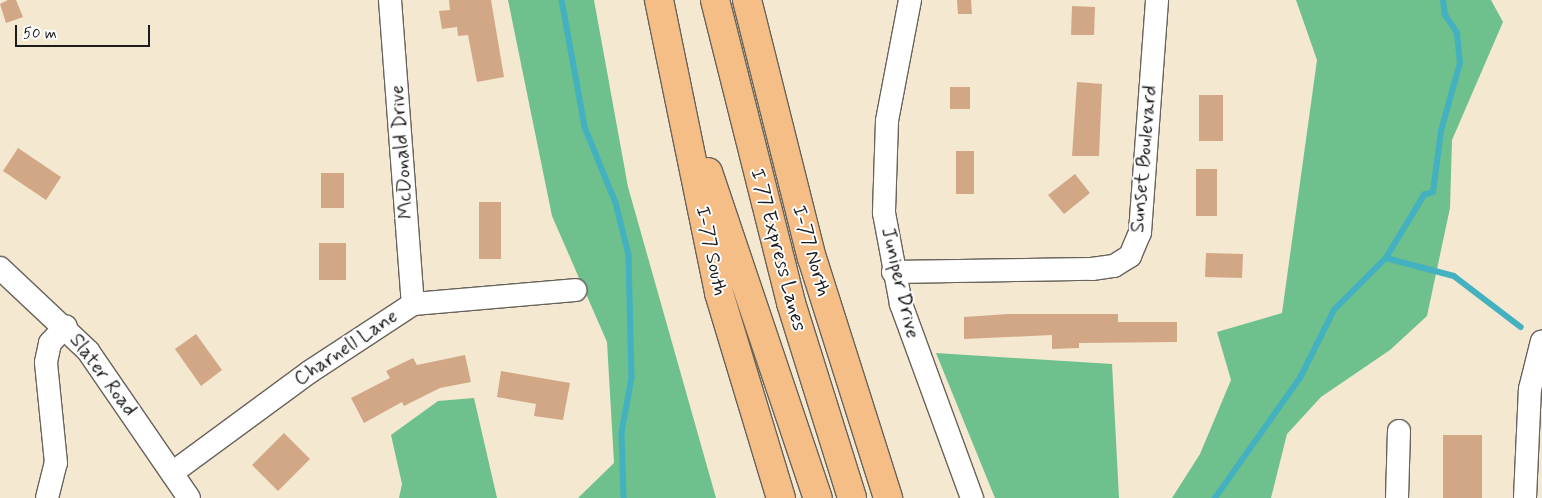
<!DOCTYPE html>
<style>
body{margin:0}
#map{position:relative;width:1542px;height:498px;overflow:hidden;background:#f5e8d1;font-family:Mynerve,sans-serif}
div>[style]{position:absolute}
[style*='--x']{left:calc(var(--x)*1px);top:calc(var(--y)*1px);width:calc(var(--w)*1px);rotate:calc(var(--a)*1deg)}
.forest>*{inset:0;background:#6ec08c}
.stream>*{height:5.5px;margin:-2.75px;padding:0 2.75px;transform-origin:2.75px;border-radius:2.75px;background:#44b1c1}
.building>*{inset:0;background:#d1a785}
.roads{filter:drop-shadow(1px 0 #68635b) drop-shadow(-1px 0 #68635b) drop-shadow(0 1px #68635b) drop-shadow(0 -1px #68635b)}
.minor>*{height:22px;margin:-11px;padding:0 11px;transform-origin:11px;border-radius:11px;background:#fff}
.highway>*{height:28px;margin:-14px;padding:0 14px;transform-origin:14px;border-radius:14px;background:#f6be87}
span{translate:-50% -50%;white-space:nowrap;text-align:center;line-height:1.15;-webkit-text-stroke:4px #fff;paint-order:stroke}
.street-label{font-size:20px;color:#1c1c1c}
.scale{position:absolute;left:15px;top:25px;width:135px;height:22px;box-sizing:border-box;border:2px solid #1c1c1c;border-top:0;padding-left:6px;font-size:15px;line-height:18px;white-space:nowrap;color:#1c1c1c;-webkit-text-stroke:4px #fff;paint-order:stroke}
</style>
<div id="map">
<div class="forest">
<i style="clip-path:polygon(508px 0,594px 0,628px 187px,716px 498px,578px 498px,614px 463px,607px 342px,552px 216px)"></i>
<i style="clip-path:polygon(1296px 0,1491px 0,1503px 22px,1452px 140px,1450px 208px,1427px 316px,1390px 350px,1321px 397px,1287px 434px,1271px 498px,1172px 498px,1200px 454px,1231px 380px,1217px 332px,1282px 313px,1317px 60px)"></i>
<i style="clip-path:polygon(936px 353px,1112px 364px,1119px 498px,995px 498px)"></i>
<i style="clip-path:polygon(474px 398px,497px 498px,399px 498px,402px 484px,391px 435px,438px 401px)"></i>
</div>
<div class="stream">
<i style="--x:562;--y:0;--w:129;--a:79.7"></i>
<i style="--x:585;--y:127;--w:82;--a:67.8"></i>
<i style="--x:616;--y:203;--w:54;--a:76"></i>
<i style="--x:629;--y:255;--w:123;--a:88.6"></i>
<i style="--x:632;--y:378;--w:56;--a:100.3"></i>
<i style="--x:622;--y:433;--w:65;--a:88.2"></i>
<i style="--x:1386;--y:258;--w:70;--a:14.8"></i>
<i style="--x:1454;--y:276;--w:84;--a:37.3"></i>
<i style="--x:1215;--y:498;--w:147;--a:-54.7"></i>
<i style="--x:1300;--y:378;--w:76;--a:-63.4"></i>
<i style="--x:1334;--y:310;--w:74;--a:-45"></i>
<i style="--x:1386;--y:258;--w:74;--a:-58.9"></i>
<i style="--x:1424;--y:195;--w:9;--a:-18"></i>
<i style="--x:1433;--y:192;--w:62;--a:-82.5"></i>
<i style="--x:1441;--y:131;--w:71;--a:-74.4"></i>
<i style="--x:1460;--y:63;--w:30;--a:-96"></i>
<i style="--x:1457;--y:33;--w:22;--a:-124"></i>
<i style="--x:1445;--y:15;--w:15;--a:-98"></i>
</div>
<div class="building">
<i style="clip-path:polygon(8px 0,16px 0,23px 17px,6px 23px,0 4px)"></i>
<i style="clip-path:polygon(449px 0,491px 0,504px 77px,477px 82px,468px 35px,458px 36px,457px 27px,442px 29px,439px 11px,450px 10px)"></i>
<i style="clip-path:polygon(957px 0,971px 0,972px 14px,958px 14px)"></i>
<i style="clip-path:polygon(1072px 6px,1095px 7px,1094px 35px,1071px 35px)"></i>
<i style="clip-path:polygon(1077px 82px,1102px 84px,1099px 156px,1072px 156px)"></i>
<i style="clip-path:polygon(950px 87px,970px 87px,970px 109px,950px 109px)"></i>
<i style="clip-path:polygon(1199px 95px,1223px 95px,1223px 141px,1199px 141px)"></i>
<i style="clip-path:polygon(18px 148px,61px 177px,46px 200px,3px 171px)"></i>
<i style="clip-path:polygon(956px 151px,974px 151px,974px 194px,956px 194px)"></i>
<i style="clip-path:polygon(1196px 169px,1217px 169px,1217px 216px,1196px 216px)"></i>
<i style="clip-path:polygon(321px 173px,344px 173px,344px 208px,321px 208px)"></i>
<i style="clip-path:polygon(1075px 174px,1090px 193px,1064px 214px,1048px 195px)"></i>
<i style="clip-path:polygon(479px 202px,501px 202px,501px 259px,479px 259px)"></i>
<i style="clip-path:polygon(319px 243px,346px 243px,346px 280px,319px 280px)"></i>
<i style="clip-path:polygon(1206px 253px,1243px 254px,1242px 278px,1205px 277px)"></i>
<i style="clip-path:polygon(1008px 314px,1118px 314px,1118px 322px,1177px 322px,1177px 342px,1079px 343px,1079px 348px,1052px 349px,1052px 335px,964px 339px,964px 317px)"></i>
<i style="clip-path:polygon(196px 334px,222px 370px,201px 386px,175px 349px)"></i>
<i style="clip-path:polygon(465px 355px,471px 382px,440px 388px,404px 406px,402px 402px,364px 423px,351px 398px,390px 378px,386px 371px,413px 358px,417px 365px)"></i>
<i style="clip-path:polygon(501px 371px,570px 383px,563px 420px,534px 416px,536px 404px,497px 397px)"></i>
<i style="clip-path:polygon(284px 433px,310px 459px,278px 491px,252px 465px)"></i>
<i style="clip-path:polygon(1443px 435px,1482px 435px,1482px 498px,1443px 498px)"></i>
</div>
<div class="roads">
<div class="minor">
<i style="--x:390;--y:0;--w:305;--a:85.7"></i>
<i style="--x:910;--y:0;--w:123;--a:100.8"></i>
<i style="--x:887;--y:121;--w:92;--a:91.9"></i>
<i style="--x:884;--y:213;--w:93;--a:79.4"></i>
<i style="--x:901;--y:304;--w:207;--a:69.9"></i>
<i style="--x:0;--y:268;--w:121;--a:43.3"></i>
<i style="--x:88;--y:351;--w:178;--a:55.5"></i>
<i style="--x:893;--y:272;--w:199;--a:-0.9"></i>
<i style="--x:1092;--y:269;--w:22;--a:-8"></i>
<i style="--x:1114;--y:266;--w:19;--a:-32"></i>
<i style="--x:1130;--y:256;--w:26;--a:-67"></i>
<i style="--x:1140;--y:232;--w:233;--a:-85.8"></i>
<i style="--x:172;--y:473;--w:172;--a:-36.3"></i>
<i style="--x:311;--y:371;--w:122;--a:-33.3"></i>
<i style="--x:413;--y:304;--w:163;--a:-4.9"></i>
<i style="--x:47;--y:498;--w:36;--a:-76"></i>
<i style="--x:56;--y:463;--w:101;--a:-95.7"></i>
<i style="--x:46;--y:362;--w:19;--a:-78"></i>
<i style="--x:50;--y:343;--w:23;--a:-47"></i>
<i style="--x:1397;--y:498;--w:67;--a:-88.3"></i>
<i style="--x:1525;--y:498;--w:109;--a:-87.4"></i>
<i style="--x:1530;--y:389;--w:49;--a:-76"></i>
</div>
<div class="highway">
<i style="--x:659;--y:0;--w:299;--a:78.4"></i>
<i style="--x:719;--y:293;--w:214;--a:73.2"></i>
<i style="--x:715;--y:0;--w:312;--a:75.9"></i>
<i style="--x:791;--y:303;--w:204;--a:72.6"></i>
<i style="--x:747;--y:0;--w:266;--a:75.9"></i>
<i style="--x:812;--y:258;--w:252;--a:72.4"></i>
<i style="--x:708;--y:172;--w:344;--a:71.4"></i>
</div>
</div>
<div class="street-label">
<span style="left:402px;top:152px;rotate:-94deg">McDonald Drive</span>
<span style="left:1144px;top:159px;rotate:-85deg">Sunset Boulevard</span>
<span style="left:778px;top:250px;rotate:75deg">I 77 Express Lanes</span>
<span style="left:711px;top:251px;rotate:78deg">I-77 South</span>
<span style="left:811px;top:251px;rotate:74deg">I-77 North</span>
<span style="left:900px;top:283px;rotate:77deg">Juniper Drive</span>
<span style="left:346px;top:348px;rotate:-34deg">Charnell Lane</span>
<span style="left:103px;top:375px;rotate:53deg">Slater Road</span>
</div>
<div class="scale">50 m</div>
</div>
